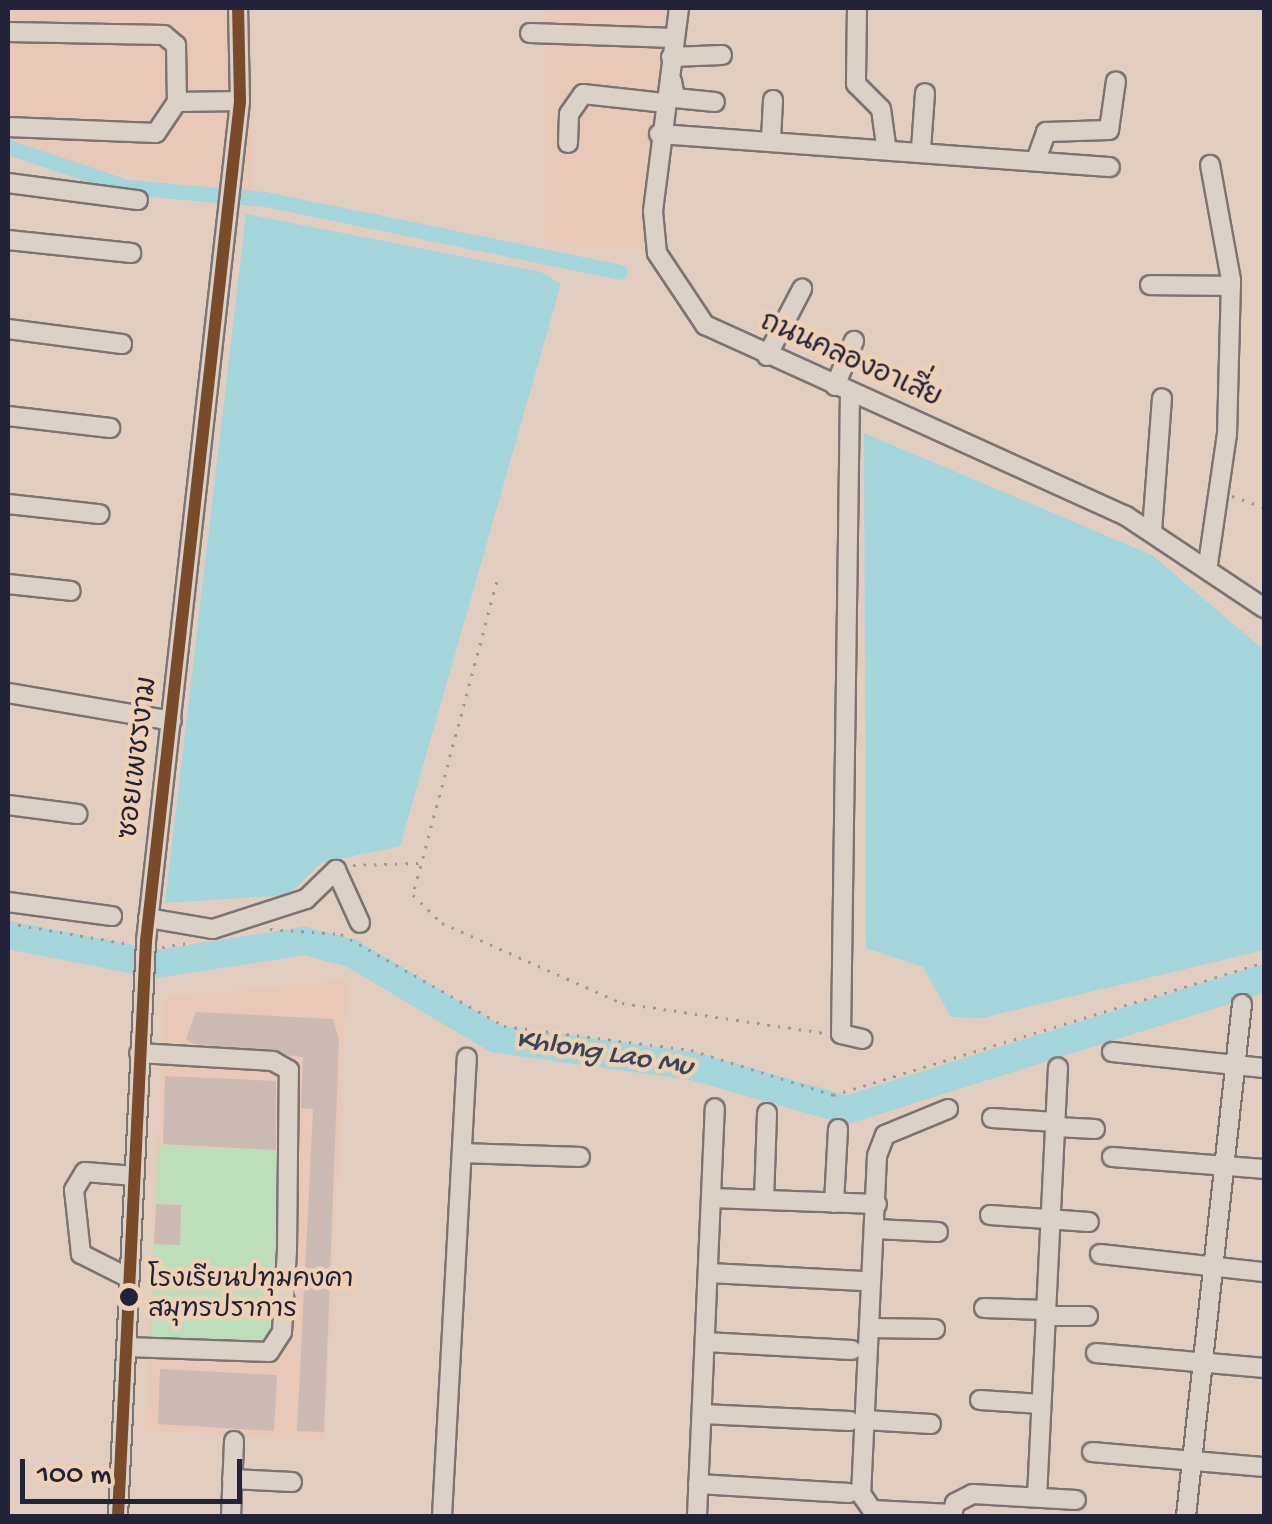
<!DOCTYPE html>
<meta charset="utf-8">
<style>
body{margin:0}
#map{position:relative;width:1272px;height:1524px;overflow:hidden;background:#e1cec1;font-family:"Gochi Hand","Playpen Sans Thai",sans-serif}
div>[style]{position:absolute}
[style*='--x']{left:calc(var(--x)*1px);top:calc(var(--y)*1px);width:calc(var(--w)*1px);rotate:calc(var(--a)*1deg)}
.built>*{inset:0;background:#e8c8b8}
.green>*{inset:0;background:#bdddbd}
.water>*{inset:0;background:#a3d5db}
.canal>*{height:15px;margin:-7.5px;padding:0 7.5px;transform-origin:7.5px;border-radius:7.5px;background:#a3d5db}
.river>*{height:28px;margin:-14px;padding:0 14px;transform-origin:14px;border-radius:14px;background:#a3d5db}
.building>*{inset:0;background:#cbb9b4}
.path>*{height:2.5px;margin-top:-1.25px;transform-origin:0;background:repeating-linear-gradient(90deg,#a09894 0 2.5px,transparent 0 10.5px)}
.roads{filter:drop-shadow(2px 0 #7c7473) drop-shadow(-2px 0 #7c7473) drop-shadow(0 2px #7c7473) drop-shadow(0 -2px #7c7473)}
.minor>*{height:18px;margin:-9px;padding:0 9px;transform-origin:9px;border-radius:9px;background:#dcd1c7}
.bus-1>*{height:12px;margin:-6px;padding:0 6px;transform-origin:6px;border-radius:6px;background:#7a4b2a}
.dots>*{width:28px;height:28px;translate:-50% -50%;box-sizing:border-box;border:5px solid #eed1b5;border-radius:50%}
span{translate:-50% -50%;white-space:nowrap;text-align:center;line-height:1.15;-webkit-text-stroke:9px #eed1b5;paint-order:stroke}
.bus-label{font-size:26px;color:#22223b}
.left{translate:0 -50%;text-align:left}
.street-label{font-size:28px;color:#22223b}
.water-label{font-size:30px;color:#37465d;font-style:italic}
.frame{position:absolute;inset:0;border:10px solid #22223b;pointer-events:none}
.scale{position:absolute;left:20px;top:1459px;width:222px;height:45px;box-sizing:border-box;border:5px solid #22223b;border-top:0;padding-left:12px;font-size:30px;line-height:35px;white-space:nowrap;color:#22223b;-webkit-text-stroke:8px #eed1b5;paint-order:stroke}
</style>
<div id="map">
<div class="built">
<i style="clip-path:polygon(8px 8px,252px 8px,253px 195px,90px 169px,8px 138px)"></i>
<i style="clip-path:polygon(545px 8px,670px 8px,643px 247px,544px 246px)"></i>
<i style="clip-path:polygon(348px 980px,325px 1440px,145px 1431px,164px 997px)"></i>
</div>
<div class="green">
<i style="clip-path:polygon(159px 1145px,280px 1151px,270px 1346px,151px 1341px,154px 1244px,180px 1244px,181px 1205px,156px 1204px)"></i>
</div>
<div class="water">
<i style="clip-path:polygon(246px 214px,541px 272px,561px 284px,400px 846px,321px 863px,288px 895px,165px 903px)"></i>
<i style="clip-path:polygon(864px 433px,1152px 555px,1264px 650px,1264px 950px,982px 1018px,951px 1017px,923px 967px,866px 948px)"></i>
</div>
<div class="canal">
<i style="--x:8;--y:147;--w:126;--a:18.6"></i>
<i style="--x:127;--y:187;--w:139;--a:5"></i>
<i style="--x:265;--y:199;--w:362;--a:11.6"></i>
</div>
<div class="river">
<i style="--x:8;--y:935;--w:151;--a:11.1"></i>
<i style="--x:156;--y:964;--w:150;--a:-8.8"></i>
<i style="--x:304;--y:941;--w:49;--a:14.3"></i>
<i style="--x:351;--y:953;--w:169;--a:30.7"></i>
<i style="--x:496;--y:1039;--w:199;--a:7.8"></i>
<i style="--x:693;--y:1066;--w:159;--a:16"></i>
<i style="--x:846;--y:1110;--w:438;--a:-17.5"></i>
</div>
<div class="building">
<i style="clip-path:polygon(196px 1012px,333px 1019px,339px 1039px,324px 1432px,297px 1431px,313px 1109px,301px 1108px,303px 1057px,194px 1044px,186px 1039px)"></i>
<i style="clip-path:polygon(165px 1076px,276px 1081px,276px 1150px,163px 1144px)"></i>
<i style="clip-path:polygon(156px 1204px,181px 1205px,180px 1245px,154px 1244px)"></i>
<i style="clip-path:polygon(160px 1369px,277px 1375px,274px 1431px,158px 1424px)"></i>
</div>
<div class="path">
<i style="--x:1232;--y:496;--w:34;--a:19"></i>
<i style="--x:497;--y:582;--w:324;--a:105"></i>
<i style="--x:413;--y:895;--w:40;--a:44"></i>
<i style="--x:442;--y:923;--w:197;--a:24"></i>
<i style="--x:622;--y:1003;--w:205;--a:8.4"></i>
<i style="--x:353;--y:865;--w:66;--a:-1.7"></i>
<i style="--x:8;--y:923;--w:123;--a:9.8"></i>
<i style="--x:270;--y:929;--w:71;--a:4"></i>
<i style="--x:341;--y:934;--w:187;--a:29.4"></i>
<i style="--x:504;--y:1026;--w:189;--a:7.3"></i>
<i style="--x:691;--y:1050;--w:149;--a:17.6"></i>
<i style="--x:833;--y:1095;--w:451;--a:-17.1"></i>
<i style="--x:162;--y:947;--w:31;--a:-9"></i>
</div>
<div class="roads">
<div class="minor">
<i style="--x:679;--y:8;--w:205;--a:97.3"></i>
<i style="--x:653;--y:211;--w:42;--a:84.6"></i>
<i style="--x:657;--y:253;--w:87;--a:56.3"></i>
<i style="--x:705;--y:325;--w:462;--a:24.4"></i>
<i style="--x:1126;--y:516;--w:166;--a:33.7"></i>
<i style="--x:857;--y:8;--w:76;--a:90.8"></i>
<i style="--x:856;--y:84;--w:35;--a:45"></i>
<i style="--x:881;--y:109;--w:36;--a:82"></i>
<i style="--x:8;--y:32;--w:156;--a:1.1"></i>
<i style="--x:164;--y:35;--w:16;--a:40"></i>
<i style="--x:176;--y:45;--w:57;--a:89"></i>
<i style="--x:530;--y:33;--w:144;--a:2"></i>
<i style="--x:671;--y:57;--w:51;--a:-2.2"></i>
<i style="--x:672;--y:81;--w:17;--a:80"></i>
<i style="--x:675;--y:98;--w:40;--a:5.7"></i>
<i style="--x:8;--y:127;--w:148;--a:2.3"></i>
<i style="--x:156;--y:133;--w:37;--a:-56"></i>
<i style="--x:177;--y:102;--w:63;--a:-0.9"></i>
<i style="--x:659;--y:134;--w:452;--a:4.2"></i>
<i style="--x:771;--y:139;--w:39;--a:-87"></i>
<i style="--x:568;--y:143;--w:29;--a:-88"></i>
<i style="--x:569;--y:114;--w:24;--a:-55"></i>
<i style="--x:583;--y:94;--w:81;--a:6.3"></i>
<i style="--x:921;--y:149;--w:56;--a:-85.9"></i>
<i style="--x:1036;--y:160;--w:30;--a:-70"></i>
<i style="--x:1046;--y:132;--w:63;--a:-1.8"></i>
<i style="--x:1109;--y:130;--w:49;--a:-81.9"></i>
<i style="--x:8;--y:183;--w:131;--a:7.5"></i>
<i style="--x:8;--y:240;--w:124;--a:6"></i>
<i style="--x:1150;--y:285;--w:81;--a:0.7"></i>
<i style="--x:8;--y:329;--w:115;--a:7.5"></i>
<i style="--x:767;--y:356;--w:76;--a:-62.4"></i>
<i style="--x:835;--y:386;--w:49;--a:-67.1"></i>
<i style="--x:850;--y:392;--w:642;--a:90.8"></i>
<i style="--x:841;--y:1034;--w:22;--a:13"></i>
<i style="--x:8;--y:416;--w:103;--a:6.7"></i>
<i style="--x:8;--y:504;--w:92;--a:6.3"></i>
<i style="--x:1152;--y:531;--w:133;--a:-85.7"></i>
<i style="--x:1208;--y:564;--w:131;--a:-81.7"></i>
<i style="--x:1227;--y:434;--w:154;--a:-88.5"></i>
<i style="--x:1231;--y:280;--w:117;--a:-100.3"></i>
<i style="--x:8;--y:584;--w:63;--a:6.3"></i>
<i style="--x:8;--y:693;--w:166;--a:9.7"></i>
<i style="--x:8;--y:805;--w:70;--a:7.4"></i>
<i style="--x:8;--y:902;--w:105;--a:7.7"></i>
<i style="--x:148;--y:918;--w:66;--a:9.6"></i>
<i style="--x:213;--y:929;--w:98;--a:-17.9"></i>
<i style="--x:306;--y:899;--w:42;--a:-44"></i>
<i style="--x:336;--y:870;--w:58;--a:65.6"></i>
<i style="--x:1112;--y:1052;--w:153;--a:6"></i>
<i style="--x:948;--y:1109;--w:68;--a:157.6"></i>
<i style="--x:885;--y:1135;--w:22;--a:111"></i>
<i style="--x:877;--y:1156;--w:338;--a:92.7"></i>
<i style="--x:861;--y:1494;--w:19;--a:55"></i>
<i style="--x:872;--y:1510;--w:80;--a:2.9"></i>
<i style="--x:992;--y:1118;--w:64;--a:3.6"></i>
<i style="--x:1056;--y:1127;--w:39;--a:3"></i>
<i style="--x:462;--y:1153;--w:118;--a:1.9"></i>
<i style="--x:1112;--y:1157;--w:152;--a:4.5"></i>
<i style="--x:711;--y:1198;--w:166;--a:2.1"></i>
<i style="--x:764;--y:1200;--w:87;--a:-88"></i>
<i style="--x:834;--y:1203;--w:74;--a:-86.9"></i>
<i style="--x:990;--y:1215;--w:99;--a:4"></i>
<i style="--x:875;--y:1229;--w:63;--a:2.7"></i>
<i style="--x:1100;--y:1254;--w:165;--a:6.3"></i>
<i style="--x:709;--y:1273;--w:154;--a:3"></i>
<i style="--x:129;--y:1278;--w:54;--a:-153.4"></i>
<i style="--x:81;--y:1254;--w:64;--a:-96.2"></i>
<i style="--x:74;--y:1190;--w:21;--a:-59"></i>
<i style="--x:85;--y:1172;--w:50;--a:4.6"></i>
<i style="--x:984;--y:1308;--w:61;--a:1.9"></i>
<i style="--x:1045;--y:1316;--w:43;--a:0"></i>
<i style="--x:870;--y:1328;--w:65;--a:0.9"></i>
<i style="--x:705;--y:1342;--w:147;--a:3.1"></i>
<i style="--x:126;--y:1347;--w:143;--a:2"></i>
<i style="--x:269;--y:1352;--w:24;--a:-57"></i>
<i style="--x:282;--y:1332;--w:82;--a:-86.5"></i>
<i style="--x:287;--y:1250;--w:180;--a:-89.4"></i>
<i style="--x:289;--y:1070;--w:18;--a:-151"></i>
<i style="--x:273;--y:1061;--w:134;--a:-176.6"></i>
<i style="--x:1096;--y:1353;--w:169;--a:5.1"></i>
<i style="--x:980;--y:1400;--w:61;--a:3.8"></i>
<i style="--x:702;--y:1414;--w:148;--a:2.7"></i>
<i style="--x:865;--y:1420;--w:66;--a:3.5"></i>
<i style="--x:1092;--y:1452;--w:173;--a:5"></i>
<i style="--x:232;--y:1479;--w:60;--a:2.9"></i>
<i style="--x:698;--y:1484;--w:151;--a:3.4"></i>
<i style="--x:1037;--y:1497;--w:430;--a:-87.2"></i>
<i style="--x:118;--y:1516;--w:576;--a:-87.21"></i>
<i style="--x:146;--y:941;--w:845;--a:-83.61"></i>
<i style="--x:240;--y:101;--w:93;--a:-91.2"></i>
<i style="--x:231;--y:1516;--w:75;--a:-87.7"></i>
<i style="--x:442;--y:1516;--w:459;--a:-86.9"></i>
<i style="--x:697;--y:1516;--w:408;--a:-87.5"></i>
<i style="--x:952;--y:1516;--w:13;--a:-77"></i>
<i style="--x:955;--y:1503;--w:20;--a:-27"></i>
<i style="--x:973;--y:1494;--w:103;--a:3.3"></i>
<i style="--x:1186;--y:1516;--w:515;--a:-83.76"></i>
</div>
</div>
<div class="bus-1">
<i style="--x:118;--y:1516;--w:576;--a:-87.21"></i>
<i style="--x:146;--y:941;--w:845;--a:-83.61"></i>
<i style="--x:240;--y:101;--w:93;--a:-91.2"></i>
</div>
<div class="dots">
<i style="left:129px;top:1297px;background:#22223b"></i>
</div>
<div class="bus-label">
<span class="left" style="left:148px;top:1297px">โรงเรียนปทุมคงคา<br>สมุทรปราการ</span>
</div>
<div class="street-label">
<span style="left:850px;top:362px;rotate:24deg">ถนนคลองอาเสี่ย</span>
<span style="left:140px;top:758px;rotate:-83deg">ซอยเพชรงาม</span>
</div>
<div class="water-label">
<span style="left:604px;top:1055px;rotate:9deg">Khlong Lao Mu</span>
</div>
<div class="frame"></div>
<div class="scale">100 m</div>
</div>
